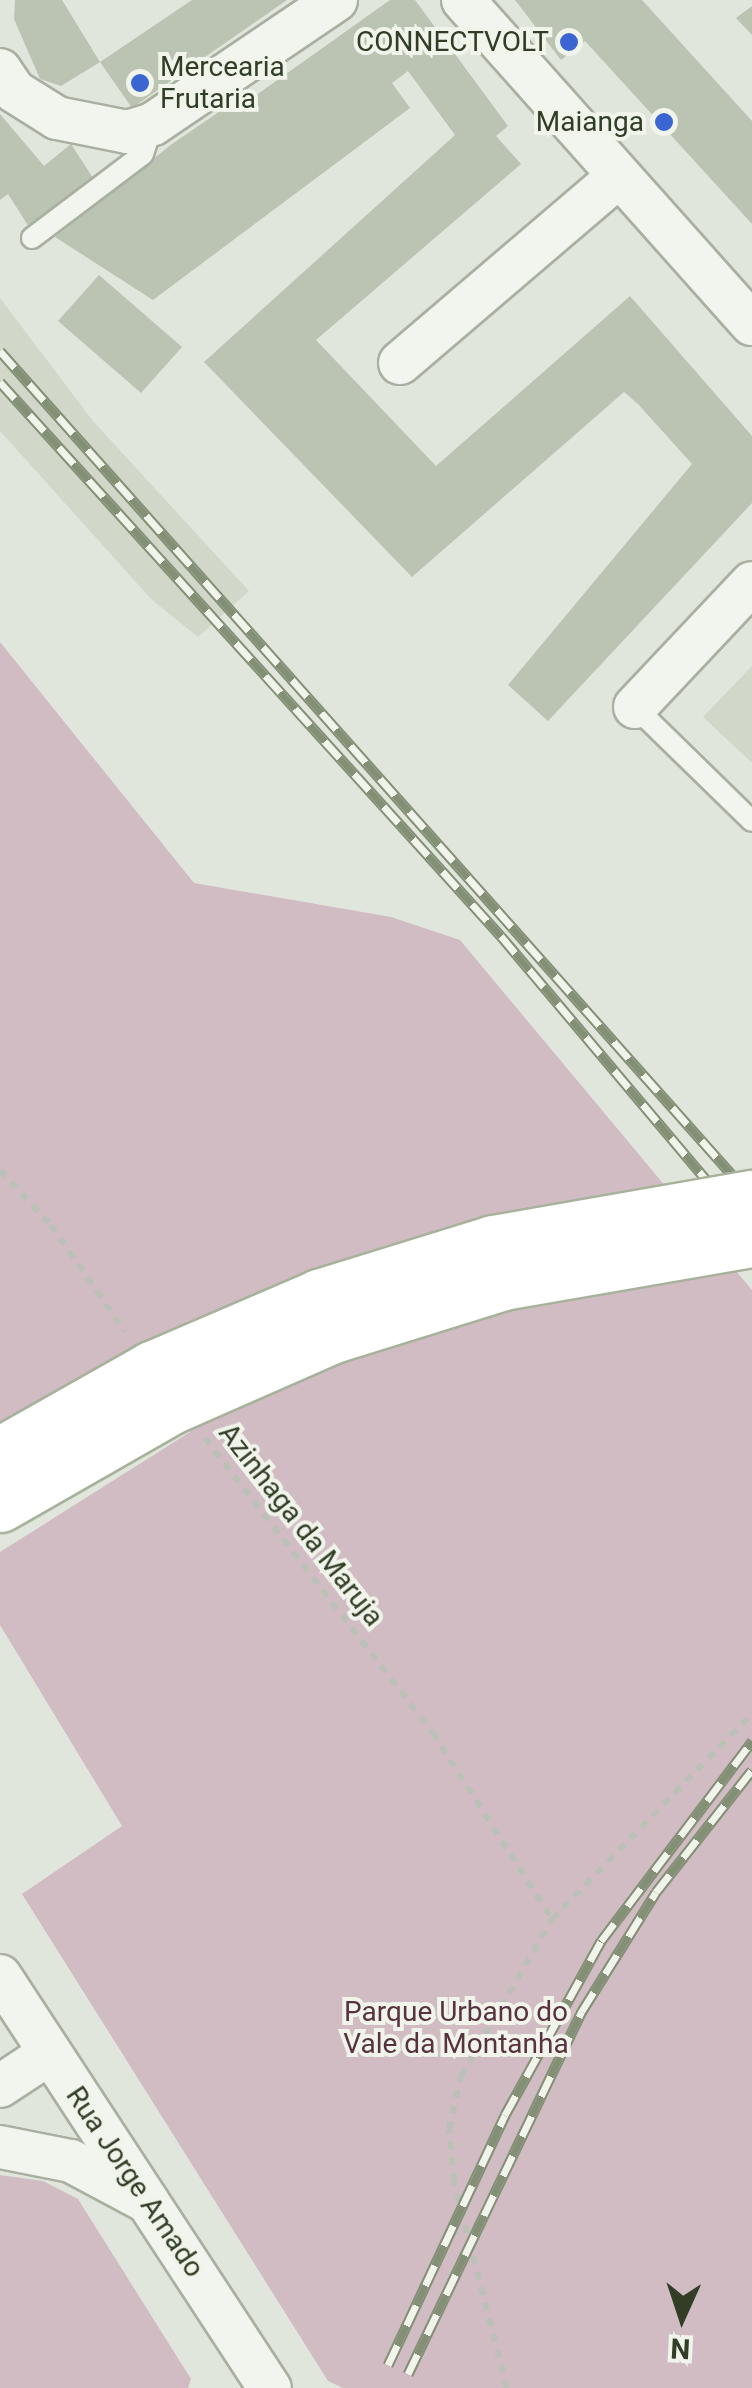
<!DOCTYPE html>
<style>
body{margin:0}
#map{position:relative;width:752px;height:2388px;overflow:hidden;background:#e1e6dc;font-family:Roboto,sans-serif}
div>[style]{position:absolute}
[style*='--x']{left:calc(var(--x)*1px);top:calc(var(--y)*1px);width:calc(var(--w)*1px);rotate:calc(var(--a)*1deg)}
.built>*{inset:0;background:#d1d8ca}
.green>*{inset:0;background:#d1bcc4}
.building>*{inset:0;background:#bbc3b3}
.path>*{height:6px;margin-top:-3px;transform-origin:0;background:repeating-linear-gradient(90deg,#bbc1b6 0 8px,transparent 0 16px)}
.roads{filter:drop-shadow(2px 0 #a9b0a1) drop-shadow(-2px 0 #a9b0a1) drop-shadow(0 2px #a9b0a1) drop-shadow(0 -2px #a9b0a1)}
.lane>*{height:20px;margin:-10px;padding:0 10px;transform-origin:10px;border-radius:10px;background:#f1f5ee}
.street>*{height:42px;margin:-21px;padding:0 21px;transform-origin:21px;border-radius:21px;background:#f1f5ee}
.rail>*{height:11px;margin-top:-5.5px;transform-origin:0;background:repeating-linear-gradient(90deg,#f0f4eb 0 22px,#839075 0 44px);box-sizing:border-box;border-block:2px solid #839075}
.bridges{filter:drop-shadow(2px 0 #a7b29b) drop-shadow(-2px 0 #a7b29b) drop-shadow(0 2px #a7b29b) drop-shadow(0 -2px #a7b29b)}
.primary-bridge>*{height:55px;margin:-27.5px;padding:0 27.5px;transform-origin:27.5px;border-radius:27.5px;background:#fff}
.dots>*{width:28px;height:28px;translate:-50% -50%;box-sizing:border-box;border:5px solid #f0f4eb;border-radius:50%}
span{translate:-50% -50%;white-space:nowrap;text-align:center;line-height:1.15;-webkit-text-stroke:8px #f0f4eb;paint-order:stroke}
.poi-label{font-size:28px;color:#313d25}
.right{translate:-100% -50%;text-align:right}
.left{translate:0 -50%;text-align:left}
.street-label{font-size:28px;color:#313d25}
.park-label{font-size:28px;color:#59323f}
.north{position:absolute;left:632px;top:2268px;width:100px;height:100px;-webkit-text-stroke:8px #f0f4eb;paint-order:stroke;rotate:183deg;font-size:28px;font-weight:700;line-height:40px;text-align:center;color:#313d25}
.north::after{content:'';display:block;margin:auto;width:35px;height:45px;background:#313d25;clip-path:polygon(50% 0,100% 100%,50% 72%,0 100%)}
</style>
<div id="map">
<div class="built">
<i style="clip-path:polygon(0 298px,93px 421px,249px 591px,198px 637px,152px 600px,0 431px)"></i>
<i style="clip-path:polygon(752px 666px,752px 763px,703px 717px)"></i>
</div>
<div class="green">
<i style="clip-path:polygon(0 642px,194px 883px,391px 917px,460px 940px,752px 1290px,752px 2388px,343px 2388px,328px 2381px,22px 1894px,122px 1826px,0 1625px,0 1552px,190px 1432px,138px 1353px,0 1435px)"></i>
<i style="clip-path:polygon(0 2175px,43px 2181px,78px 2199px,191px 2379px,188px 2388px,0 2388px)"></i>
</div>
<div class="building">
<i style="clip-path:polygon(15px 0,62px 0,100px 62px,61px 86px,40px 79px,14px 19px)"></i>
<i style="clip-path:polygon(192px 0,287px 0,132px 108px,100px 62px)"></i>
<i style="clip-path:polygon(390px 0,415px 0,508px 126px,496px 136px,521px 164px,316px 340px,436px 466px,630px 296px,752px 436px,752px 503px,548px 721px,508px 685px,692px 464px,638px 404px,624px 392px,412px 577px,204px 362px,455px 135px,408px 71px,392px 83px,410px 108px,153px 300px,55px 237px,172px 144px,229px 105px,234px 111px)"></i>
<i style="clip-path:polygon(515px 0,642px 0,752px 121px,752px 224px,585px 41px,561px 60px)"></i>
<i style="clip-path:polygon(752px 6px,752px 35px,736px 18px)"></i>
<i style="clip-path:polygon(0 114px,44px 166px,71px 144px,93px 178px,29px 227px,8px 194px,0 200px)"></i>
<i style="clip-path:polygon(99px 275px,182px 347px,141px 393px,58px 321px)"></i>
</div>
<div class="path">
<i style="--x:0;--y:1170;--w:75;--a:47.2"></i>
<i style="--x:51;--y:1225;--w:130;--a:55.3"></i>
<i style="--x:205;--y:1438;--w:373;--a:52.3"></i>
<i style="--x:433;--y:1733;--w:221;--a:57.4"></i>
<i style="--x:507;--y:2388;--w:214;--a:-104.4"></i>
<i style="--x:454;--y:2181;--w:52;--a:-95.5"></i>
<i style="--x:449;--y:2129;--w:54;--a:-77.2"></i>
<i style="--x:461;--y:2076;--w:181;--a:-59.9"></i>
<i style="--x:552;--y:1919;--w:287;--a:-45.8"></i>
</div>
<div class="roads">
<div class="lane">
<i style="--x:32;--y:238;--w:139;--a:-37.1"></i>
<i style="--x:143;--y:154;--w:29;--a:-72"></i>
<i style="--x:635;--y:707;--w:163;--a:44.3"></i>
</div>
<div class="street">
<i style="--x:463;--y:0;--w:434;--a:48.3"></i>
<i style="--x:0;--y:70;--w:25;--a:56"></i>
<i style="--x:14;--y:91;--w:51;--a:32.1"></i>
<i style="--x:57;--y:118;--w:71;--a:11.3"></i>
<i style="--x:127;--y:132;--w:27;--a:-17"></i>
<i style="--x:153;--y:124;--w:221;--a:-34.1"></i>
<i style="--x:400;--y:363;--w:288;--a:-40.5"></i>
<i style="--x:635;--y:707;--w:170;--a:-46.7"></i>
<i style="--x:0;--y:1976;--w:493;--a:56.8"></i>
<i style="--x:0;--y:2086;--w:60;--a:-33.4"></i>
<i style="--x:0;--y:2147;--w:72;--a:11.2"></i>
<i style="--x:71;--y:2161;--w:87;--a:28"></i>
</div>
</div>
<div class="rail">
<i style="--x:0;--y:351;--w:1132;--a:48.37"></i>
<i style="--x:0;--y:382;--w:747;--a:47.88"></i>
<i style="--x:501;--y:936;--w:390;--a:49.9"></i>
<i style="--x:388;--y:2365;--w:276;--a:-64.9"></i>
<i style="--x:505;--y:2115;--w:199;--a:-61.1"></i>
<i style="--x:601;--y:1941;--w:251;--a:-52.9"></i>
<i style="--x:408;--y:2374;--w:403;--a:-64.4"></i>
<i style="--x:582;--y:2011;--w:140;--a:-58.1"></i>
<i style="--x:656;--y:1892;--w:155;--a:-51.8"></i>
</div>
<div class="bridges">
<div class="primary-bridge">
<i style="--x:0;--y:1455;--w:175;--a:-29.5"></i>
<i style="--x:152;--y:1369;--w:182;--a:-23.3"></i>
<i style="--x:319;--y:1297;--w:182;--a:-17.2"></i>
<i style="--x:493;--y:1243;--w:263;--a:-9.9"></i>
<i style="--x:0;--y:1504;--w:197;--a:-29.8"></i>
<i style="--x:171;--y:1406;--w:177;--a:-23.7"></i>
<i style="--x:333;--y:1335;--w:178;--a:-17.3"></i>
<i style="--x:503;--y:1282;--w:253;--a:-9.8"></i>
</div>
</div>
<div class="dots">
<i style="left:569px;top:42px;background:#3b65d1"></i>
<i style="left:140px;top:83px;background:#3b65d1"></i>
<i style="left:664px;top:122px;background:#3b65d1"></i>
</div>
<div class="poi-label">
<span class="right" style="left:549px;top:42px">CONNECTVOLT</span>
<span class="left" style="left:160px;top:83px">Mercearia<br>Frutaria</span>
<span class="right" style="left:644px;top:122px">Maianga</span>
</div>
<div class="street-label">
<span style="left:301px;top:1525px;rotate:52deg">Azinhaga da Maruja</span>
<span style="left:135px;top:2182px;rotate:56deg">Rua Jorge Amado</span>
</div>
<div class="park-label">
<span style="left:456px;top:2028px">Parque Urbano do<br>Vale da Montanha</span>
</div>
<div class="north">N</div>
</div>
